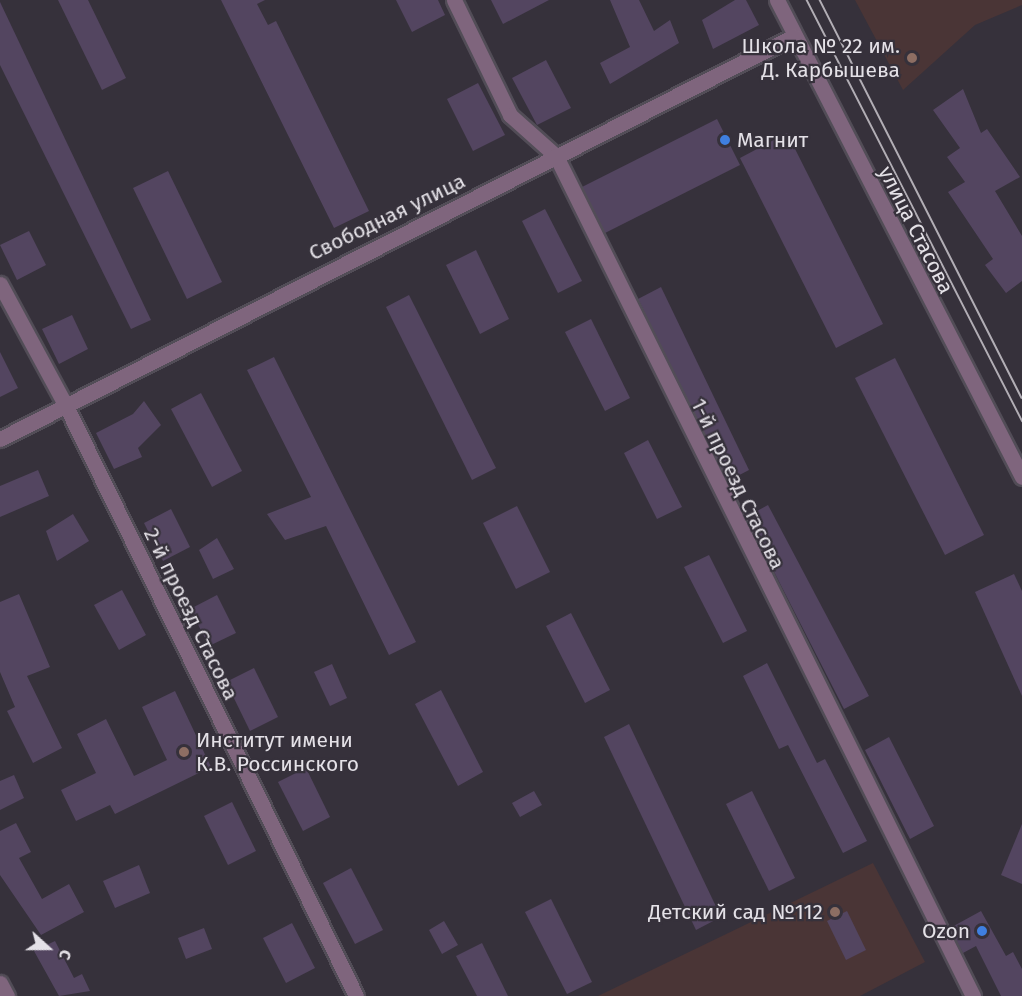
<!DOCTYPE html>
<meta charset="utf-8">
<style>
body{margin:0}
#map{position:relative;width:1022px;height:996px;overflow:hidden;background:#36313b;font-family:"Fira Sans",sans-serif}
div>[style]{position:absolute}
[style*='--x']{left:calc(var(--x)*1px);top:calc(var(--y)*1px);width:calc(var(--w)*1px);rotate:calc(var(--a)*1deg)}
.education>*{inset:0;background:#4a3536}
.building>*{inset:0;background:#534560}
.roads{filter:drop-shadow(2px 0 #524d57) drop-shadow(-2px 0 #524d57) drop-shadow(0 2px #524d57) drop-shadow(0 -2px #524d57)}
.minor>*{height:15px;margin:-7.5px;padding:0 7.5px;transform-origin:7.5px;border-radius:7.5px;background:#7f657d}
.tram>*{height:1.5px;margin:-0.75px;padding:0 0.75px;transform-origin:0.75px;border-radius:0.75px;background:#b2aeb5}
.dots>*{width:16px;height:16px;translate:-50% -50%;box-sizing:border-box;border:3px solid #36313b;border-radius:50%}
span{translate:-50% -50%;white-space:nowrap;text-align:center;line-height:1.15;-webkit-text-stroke:4.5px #36313b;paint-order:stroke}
.poi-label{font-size:21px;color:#e4e1e7}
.right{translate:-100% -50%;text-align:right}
.left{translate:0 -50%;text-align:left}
.street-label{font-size:21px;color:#e4e1e7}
.north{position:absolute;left:18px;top:918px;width:60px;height:60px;-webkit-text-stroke:4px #36313b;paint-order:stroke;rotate:111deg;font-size:16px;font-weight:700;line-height:24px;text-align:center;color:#e4e1e7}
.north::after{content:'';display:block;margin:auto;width:21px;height:27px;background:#e4e1e7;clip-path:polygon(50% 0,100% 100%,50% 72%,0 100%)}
</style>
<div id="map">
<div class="education">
<i style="clip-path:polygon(855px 0,1022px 0,1022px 5px,975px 25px,903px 90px)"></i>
<i style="clip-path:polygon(873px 863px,925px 962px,860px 996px,598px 996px)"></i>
</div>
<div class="building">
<i style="clip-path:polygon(58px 0,88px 0,126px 78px,102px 90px)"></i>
<i style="clip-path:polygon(221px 0,265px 0,257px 4px,268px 25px,276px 21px,369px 211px,334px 228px)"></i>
<i style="clip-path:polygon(396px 0,438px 0,445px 15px,412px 32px)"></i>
<i style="clip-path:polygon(491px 0,549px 0,503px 24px)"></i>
<i style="clip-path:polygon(610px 0,639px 0,654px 31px,670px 20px,679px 43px,610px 84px,600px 63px,630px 47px)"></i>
<i style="clip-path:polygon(735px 0,746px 0,759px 25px,713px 49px,702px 20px)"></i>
<i style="clip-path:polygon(0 2px,151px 320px,131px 329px,0 65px)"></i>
<i style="clip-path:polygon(546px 60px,571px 108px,537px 125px,512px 78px)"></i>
<i style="clip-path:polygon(478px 83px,505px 135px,473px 151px,447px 99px)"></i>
<i style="clip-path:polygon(963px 89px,981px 133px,987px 129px,1020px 177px,995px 191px,1022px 236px,1022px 281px,1006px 293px,985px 265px,993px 259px,948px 192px,965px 182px,947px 157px,960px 148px,933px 110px)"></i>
<i style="clip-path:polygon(717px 119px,740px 165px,605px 233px,582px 187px)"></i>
<i style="clip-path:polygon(787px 133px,883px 324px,836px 348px,740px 158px)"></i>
<i style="clip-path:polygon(168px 171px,222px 282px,187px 299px,133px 188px)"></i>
<i style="clip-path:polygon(545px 209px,582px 281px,558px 293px,522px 221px)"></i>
<i style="clip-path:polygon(29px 231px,46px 265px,17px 280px,0 245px)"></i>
<i style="clip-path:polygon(476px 250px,509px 319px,480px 334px,446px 265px)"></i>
<i style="clip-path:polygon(661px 287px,749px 470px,728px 481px,638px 299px)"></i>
<i style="clip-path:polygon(409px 295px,496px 468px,472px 480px,386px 307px)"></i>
<i style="clip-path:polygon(72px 315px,88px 349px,59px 364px,42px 329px)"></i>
<i style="clip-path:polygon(591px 319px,630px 398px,605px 411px,565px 332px)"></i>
<i style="clip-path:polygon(0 352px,18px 388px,0 397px)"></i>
<i style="clip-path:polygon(274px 357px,416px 642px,389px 655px,326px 526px,285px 540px,267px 514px,311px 497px,247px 370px)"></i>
<i style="clip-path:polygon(895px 358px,984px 535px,945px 555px,855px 378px)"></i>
<i style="clip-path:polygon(201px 393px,242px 471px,212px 487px,171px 409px)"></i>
<i style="clip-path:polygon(144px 401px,161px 425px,138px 448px,142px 457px,114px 469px,96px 433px,133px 414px)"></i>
<i style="clip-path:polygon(648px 440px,682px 507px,657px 519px,624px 453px)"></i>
<i style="clip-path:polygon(38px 470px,49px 496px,0 517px,0 486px)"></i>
<i style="clip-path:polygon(768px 505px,869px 696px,844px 709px,746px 517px)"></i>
<i style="clip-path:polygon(517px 506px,550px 572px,516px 589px,483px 523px)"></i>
<i style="clip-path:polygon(171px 509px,190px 547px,163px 561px,144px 523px)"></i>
<i style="clip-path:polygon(73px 514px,89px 541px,57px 561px,46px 531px)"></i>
<i style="clip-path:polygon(217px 538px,234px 569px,213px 579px,199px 550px)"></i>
<i style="clip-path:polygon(709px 555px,747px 631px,723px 643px,684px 567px)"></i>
<i style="clip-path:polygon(1014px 574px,1022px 591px,1022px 696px,975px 592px)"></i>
<i style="clip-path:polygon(122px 590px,146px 635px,119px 650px,94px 605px)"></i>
<i style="clip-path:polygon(19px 594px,50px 667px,27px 676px,62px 748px,33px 763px,7px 711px,15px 707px,0 672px,0 602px)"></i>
<i style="clip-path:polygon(217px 595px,236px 633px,209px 646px,190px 609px)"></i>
<i style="clip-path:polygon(571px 613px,610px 690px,585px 703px,546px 626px)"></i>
<i style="clip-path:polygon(767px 663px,817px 763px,825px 759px,867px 841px,843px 853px,788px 745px,779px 749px,743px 676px)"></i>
<i style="clip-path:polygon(332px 664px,347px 698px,330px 706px,314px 672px)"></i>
<i style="clip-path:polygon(254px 668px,278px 717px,250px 731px,226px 682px)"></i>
<i style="clip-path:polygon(441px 690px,483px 772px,458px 786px,415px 704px)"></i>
<i style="clip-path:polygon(175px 691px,211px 767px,115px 814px,110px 805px,76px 821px,61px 790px,96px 773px,77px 734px,106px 719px,134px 776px,167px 760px,142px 707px)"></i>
<i style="clip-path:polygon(629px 724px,721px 917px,696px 930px,604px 737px)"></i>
<i style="clip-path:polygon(889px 737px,934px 826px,910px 839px,865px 750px)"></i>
<i style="clip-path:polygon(306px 768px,330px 817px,303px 831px,278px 782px)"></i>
<i style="clip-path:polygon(14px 775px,24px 798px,0 810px,0 781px)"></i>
<i style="clip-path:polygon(534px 791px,542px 805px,520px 817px,512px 803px)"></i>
<i style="clip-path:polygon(752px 791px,795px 878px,769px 891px,726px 804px)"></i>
<i style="clip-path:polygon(232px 802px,256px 851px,228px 865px,204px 816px)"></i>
<i style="clip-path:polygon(16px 823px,31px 852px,19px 858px,42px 899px,69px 884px,84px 912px,41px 935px,0 875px,0 831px)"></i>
<i style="clip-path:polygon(1022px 824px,1022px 884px,1001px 875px)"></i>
<i style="clip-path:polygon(139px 865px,150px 893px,115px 908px,103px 881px)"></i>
<i style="clip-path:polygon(351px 868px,383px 930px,355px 944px,323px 883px)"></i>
<i style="clip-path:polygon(551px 899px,592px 982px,567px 994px,525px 912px)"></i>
<i style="clip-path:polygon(847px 911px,866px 950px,846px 960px,827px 921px)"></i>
<i style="clip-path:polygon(981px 911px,1006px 956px,1013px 952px,1022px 969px,1022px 996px,1001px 996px,976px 946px,963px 953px,950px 928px)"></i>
<i style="clip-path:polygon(444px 921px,458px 945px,442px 954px,429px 930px)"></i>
<i style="clip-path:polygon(292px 923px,315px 968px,286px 983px,263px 938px)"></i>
<i style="clip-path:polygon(204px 928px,212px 949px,186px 959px,178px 938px)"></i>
<i style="clip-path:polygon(55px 941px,74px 978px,82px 974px,90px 991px,59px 996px,34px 951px)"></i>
<i style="clip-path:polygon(482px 943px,508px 996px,477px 996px,456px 956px)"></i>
</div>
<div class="roads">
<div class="minor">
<i style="--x:454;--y:0;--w:128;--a:64"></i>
<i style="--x:510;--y:115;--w:62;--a:41.7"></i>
<i style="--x:556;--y:156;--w:938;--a:63.6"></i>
<i style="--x:777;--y:0;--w:536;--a:62.81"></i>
<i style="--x:0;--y:284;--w:139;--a:61.6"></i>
<i style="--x:66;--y:406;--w:657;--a:63.82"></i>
<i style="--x:0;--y:439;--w:890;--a:-26.91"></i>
<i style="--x:0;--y:983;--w:15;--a:62"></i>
</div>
</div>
<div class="tram">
<i style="--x:807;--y:0;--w:473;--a:62.9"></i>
<i style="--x:820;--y:0;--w:446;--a:63.1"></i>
</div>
<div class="dots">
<i style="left:912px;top:58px;background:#8d6e63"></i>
<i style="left:725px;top:140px;background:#3f7fe0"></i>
<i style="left:184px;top:752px;background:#8d6e63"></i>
<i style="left:835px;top:912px;background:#8d6e63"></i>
<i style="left:982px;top:931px;background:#3f7fe0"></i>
</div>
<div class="poi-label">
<span class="right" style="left:900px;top:58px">Школа № 22 им.<br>Д. Карбышева</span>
<span class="left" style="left:737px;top:140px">Магнит</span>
<span class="left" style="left:196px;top:752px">Институт имени<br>К.В. Россинского</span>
<span class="right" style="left:823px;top:912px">Детский сад №112</span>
<span class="right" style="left:970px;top:931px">Ozon</span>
</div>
<div class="street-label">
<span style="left:387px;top:217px;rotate:-26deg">Свободная улица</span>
<span style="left:916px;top:230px;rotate:63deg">улица Стасова</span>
<span style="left:738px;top:484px;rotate:64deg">1-й проезд Стасова</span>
<span style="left:191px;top:614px;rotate:64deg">2-й проезд Стасова</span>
</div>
<div class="north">С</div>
</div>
